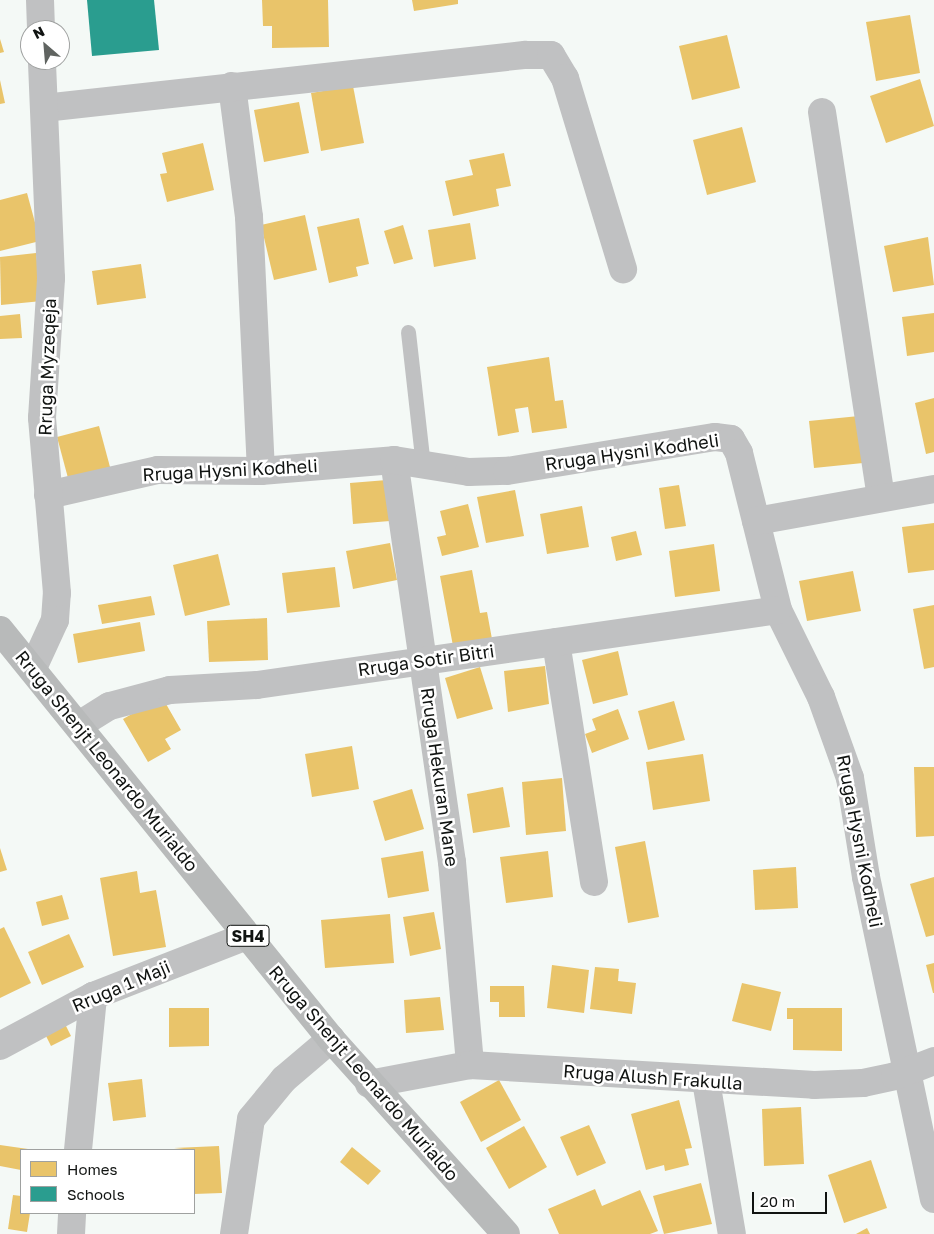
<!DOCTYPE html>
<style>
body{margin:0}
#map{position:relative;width:934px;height:1234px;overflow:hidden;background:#f4f9f6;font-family:"Golos Text",sans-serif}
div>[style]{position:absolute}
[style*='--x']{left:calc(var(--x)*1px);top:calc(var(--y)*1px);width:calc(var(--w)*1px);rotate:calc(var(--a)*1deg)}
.homes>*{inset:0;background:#e9c46a}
.schools>*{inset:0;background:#2a9d8f}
.service>*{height:15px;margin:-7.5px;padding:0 7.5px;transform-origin:7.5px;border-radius:7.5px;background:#c0c1c2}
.minor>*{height:28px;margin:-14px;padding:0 14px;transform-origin:14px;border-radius:14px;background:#c0c1c2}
.primary>*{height:28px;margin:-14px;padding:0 14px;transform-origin:14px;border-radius:14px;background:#b8baba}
span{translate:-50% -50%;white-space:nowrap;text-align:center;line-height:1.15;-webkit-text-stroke:5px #fff;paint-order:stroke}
.shield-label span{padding:1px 4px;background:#fff;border:1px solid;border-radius:4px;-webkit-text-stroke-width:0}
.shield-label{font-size:16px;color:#101311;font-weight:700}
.street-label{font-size:18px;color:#101311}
.legend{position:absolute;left:20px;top:1149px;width:175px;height:65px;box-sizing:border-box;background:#fff;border:1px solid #9fa1a0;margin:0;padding:6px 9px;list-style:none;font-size:15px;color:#101311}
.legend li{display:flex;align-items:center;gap:10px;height:25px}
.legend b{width:25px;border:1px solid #9fa1a0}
.north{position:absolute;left:20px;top:20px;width:50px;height:50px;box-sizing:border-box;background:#fff;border:1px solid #9fa1a0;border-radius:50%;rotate:333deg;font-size:14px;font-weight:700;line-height:20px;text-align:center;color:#101311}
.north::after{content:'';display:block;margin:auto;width:18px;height:22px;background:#606461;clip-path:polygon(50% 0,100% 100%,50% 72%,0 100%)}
.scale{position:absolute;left:752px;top:1192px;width:75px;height:22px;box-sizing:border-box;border:2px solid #101311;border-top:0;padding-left:6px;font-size:15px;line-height:18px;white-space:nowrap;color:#101311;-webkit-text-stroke:4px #fff;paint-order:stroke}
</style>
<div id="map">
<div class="homes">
<i style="clip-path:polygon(262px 0,328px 0,329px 47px,272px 48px,272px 26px,263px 26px)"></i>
<i style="clip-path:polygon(412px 0,458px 0,458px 4px,414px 11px)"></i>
<i style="clip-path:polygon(910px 15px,920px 73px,876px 81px,866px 22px)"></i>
<i style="clip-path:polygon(727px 35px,740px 88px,692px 100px,679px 46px)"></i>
<i style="clip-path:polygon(0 39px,4px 52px,0 53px)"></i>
<i style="clip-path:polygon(920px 79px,934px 126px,886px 143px,870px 96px)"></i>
<i style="clip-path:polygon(0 80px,5px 103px,0 104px)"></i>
<i style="clip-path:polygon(353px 86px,364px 143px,321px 151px,311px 93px)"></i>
<i style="clip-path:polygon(299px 102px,309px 153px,264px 162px,254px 110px)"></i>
<i style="clip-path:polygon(742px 127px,756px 182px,707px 195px,693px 140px)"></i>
<i style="clip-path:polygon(203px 143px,214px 190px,167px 202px,160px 174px,167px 173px,162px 153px)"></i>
<i style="clip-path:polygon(504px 153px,511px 186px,496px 189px,499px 206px,453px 216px,445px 181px,473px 175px,469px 160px)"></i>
<i style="clip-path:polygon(27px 193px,40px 241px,0 251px,0 200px)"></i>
<i style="clip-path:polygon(305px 215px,317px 270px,274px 280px,261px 225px)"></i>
<i style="clip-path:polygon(359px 218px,369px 264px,356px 267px,358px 276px,329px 283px,317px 227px)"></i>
<i style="clip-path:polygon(470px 223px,476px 259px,434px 267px,428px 230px)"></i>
<i style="clip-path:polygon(403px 225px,413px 259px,394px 264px,384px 231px)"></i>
<i style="clip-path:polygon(928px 237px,934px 285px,893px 292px,884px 246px)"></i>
<i style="clip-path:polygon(36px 253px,42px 301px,1px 305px,0 257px)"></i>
<i style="clip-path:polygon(141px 264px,146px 298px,97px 305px,92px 271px)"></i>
<i style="clip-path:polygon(934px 313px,934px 352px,907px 356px,902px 317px)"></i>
<i style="clip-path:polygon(20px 314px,22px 338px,0 339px,0 316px)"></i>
<i style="clip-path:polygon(549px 357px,555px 401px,563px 400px,567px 428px,532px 433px,528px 407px,515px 409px,519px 432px,498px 436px,487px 367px)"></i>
<i style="clip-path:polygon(934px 398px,934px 452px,926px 454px,915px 403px)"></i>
<i style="clip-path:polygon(859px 416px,863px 463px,814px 468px,809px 421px)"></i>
<i style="clip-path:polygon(99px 426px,110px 467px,68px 478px,57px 437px)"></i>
<i style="clip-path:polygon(387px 480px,390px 521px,353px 524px,350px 483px)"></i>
<i style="clip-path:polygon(679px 485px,686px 526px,665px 529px,659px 488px)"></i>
<i style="clip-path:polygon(515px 490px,524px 536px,486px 543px,477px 497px)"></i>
<i style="clip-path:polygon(468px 504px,479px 547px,442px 556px,437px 537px,446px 535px,440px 511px)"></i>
<i style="clip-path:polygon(582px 506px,589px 547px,547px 554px,540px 514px)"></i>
<i style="clip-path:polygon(934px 523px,934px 570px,908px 573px,902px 527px)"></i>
<i style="clip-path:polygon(636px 531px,642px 555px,616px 561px,611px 537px)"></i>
<i style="clip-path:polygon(390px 543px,397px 580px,353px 589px,346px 551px)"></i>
<i style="clip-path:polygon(714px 544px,720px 591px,675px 597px,669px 551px)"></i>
<i style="clip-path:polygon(218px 554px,230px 605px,185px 616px,173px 565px)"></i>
<i style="clip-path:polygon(335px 567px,340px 607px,287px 613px,282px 573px)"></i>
<i style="clip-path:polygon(472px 570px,480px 613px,487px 612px,492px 639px,453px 646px,440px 576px)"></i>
<i style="clip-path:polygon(853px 571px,861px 611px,807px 621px,799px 581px)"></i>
<i style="clip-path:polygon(151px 596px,155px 615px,102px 624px,98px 605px)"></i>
<i style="clip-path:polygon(934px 605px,934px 667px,924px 669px,913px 609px)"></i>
<i style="clip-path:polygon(267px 618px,268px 660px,209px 662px,207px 621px)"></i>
<i style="clip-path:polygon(140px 622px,145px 651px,78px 663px,73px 634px)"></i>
<i style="clip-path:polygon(618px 651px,628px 695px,593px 704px,582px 660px)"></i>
<i style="clip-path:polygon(545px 666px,549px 704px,508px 712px,504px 671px)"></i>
<i style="clip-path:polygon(480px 667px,493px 709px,457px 719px,445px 678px)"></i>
<i style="clip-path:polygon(162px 697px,181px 730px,165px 739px,171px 749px,148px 762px,123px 719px)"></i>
<i style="clip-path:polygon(674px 701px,685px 740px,648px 750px,638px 711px)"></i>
<i style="clip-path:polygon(618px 709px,629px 739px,592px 753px,585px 734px,596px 730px,592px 719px)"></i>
<i style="clip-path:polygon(352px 746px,359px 789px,312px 797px,305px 754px)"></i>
<i style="clip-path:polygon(703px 754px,710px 801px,653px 810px,646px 762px)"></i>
<i style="clip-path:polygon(914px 767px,934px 767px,934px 836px,916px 837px)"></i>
<i style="clip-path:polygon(562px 778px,566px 831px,526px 835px,522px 782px)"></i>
<i style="clip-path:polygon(503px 787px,510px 827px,473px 833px,467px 794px)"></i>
<i style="clip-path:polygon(412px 789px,424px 829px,385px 841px,373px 801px)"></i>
<i style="clip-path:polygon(645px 841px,659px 917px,628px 923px,615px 847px)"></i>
<i style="clip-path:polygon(0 848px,7px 870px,0 872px)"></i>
<i style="clip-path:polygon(423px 851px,429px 891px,388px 898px,381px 858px)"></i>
<i style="clip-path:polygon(548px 851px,553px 897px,506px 903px,500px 857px)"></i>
<i style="clip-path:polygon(796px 867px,798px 908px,755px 910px,753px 870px)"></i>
<i style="clip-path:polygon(137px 871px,140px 893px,156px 890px,166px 947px,113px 956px,100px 878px)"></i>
<i style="clip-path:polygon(934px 877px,934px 935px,926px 937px,910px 884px)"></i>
<i style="clip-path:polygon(62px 895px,69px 919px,42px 926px,36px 902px)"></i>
<i style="clip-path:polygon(434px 912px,441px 949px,410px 956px,403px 917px)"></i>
<i style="clip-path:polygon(390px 914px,394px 963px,325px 968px,321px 920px)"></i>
<i style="clip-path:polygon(4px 927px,31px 983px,0 998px,0 929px)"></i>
<i style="clip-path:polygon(69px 934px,84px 967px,42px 985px,28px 952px)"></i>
<i style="clip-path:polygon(934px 963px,934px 993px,933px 993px,926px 965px)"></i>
<i style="clip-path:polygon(552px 965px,589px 970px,584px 1013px,547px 1008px)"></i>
<i style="clip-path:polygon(595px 967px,619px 969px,618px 981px,636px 983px,632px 1014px,590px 1009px)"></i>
<i style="clip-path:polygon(742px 983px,781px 992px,771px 1031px,732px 1021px)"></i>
<i style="clip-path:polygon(490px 986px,524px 986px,525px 1017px,499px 1017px,499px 1002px,490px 1002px)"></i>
<i style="clip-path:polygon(440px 997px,444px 1030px,406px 1033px,404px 1000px)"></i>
<i style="clip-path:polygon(169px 1008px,209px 1008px,209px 1046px,169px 1047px)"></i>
<i style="clip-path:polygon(787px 1008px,842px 1008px,842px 1051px,793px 1050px,793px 1019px,787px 1019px)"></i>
<i style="clip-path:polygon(65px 1024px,71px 1036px,51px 1046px,45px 1034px)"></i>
<i style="clip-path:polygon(142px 1079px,146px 1117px,113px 1121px,108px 1083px)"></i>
<i style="clip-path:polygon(499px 1080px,521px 1120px,481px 1142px,460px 1102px)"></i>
<i style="clip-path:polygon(679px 1100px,692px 1148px,685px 1149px,689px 1165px,665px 1171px,664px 1165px,646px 1170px,631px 1114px)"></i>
<i style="clip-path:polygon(801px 1107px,804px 1164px,764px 1166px,762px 1109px)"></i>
<i style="clip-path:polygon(589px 1125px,606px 1163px,577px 1176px,560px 1137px)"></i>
<i style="clip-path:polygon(524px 1126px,547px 1167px,509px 1189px,486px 1148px)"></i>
<i style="clip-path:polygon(0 1145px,28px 1149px,21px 1150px,21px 1170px,0 1166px)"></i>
<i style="clip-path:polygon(219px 1146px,222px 1193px,194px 1194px,194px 1150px,174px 1148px)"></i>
<i style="clip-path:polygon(352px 1147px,381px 1171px,368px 1185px,340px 1162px)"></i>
<i style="clip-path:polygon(871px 1160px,887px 1208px,844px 1223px,828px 1175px)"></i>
<i style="clip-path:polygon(701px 1183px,712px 1224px,664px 1234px,653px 1196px)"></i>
<i style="clip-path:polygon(595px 1189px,602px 1206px,640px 1190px,658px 1231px,650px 1234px,559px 1234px,548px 1209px)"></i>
<i style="clip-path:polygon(13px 1195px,21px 1196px,21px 1213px,30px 1213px,27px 1232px,8px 1229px)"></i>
<i style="clip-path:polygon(867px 1228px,870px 1234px,856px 1234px)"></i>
</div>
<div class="schools">
<i style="clip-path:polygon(87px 0,154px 0,159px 50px,92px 56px)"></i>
</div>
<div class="service">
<i style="--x:408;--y:332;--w:134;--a:83.6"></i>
</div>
<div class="minor">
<i style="--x:40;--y:0;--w:30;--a:88"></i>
<i style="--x:232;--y:86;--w:132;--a:82.6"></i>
<i style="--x:249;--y:217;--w:254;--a:87.3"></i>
<i style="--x:44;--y:108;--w:485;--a:-6.3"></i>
<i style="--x:526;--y:55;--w:25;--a:0"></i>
<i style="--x:551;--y:55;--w:27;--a:59"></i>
<i style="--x:565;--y:78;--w:200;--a:73.1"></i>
<i style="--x:822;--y:112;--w:390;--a:81.3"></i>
<i style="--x:394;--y:460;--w:406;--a:81.8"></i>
<i style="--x:452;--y:862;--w:204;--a:84.9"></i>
<i style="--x:48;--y:495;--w:113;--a:-12.8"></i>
<i style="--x:158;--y:470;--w:103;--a:0.6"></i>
<i style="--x:261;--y:471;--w:133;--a:-4.7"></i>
<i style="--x:394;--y:460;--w:76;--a:9.1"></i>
<i style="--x:469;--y:472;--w:38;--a:-2"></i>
<i style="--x:507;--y:471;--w:211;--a:-9.3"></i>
<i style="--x:715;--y:437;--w:16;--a:7"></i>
<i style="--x:731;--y:439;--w:16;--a:60"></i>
<i style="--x:739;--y:453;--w:162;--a:76"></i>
<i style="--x:778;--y:610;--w:97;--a:63.7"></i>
<i style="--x:821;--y:697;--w:86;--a:70.3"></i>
<i style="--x:850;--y:778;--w:100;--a:80.8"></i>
<i style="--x:866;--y:877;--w:329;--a:78.1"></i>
<i style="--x:756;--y:521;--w:181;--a:-10.2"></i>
<i style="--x:556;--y:642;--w:243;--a:81"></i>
<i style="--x:33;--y:668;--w:53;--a:-65.4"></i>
<i style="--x:55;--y:620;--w:27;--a:-86"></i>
<i style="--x:57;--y:593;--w:176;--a:-94.9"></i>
<i style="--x:42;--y:418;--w:140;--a:-86.3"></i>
<i style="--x:51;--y:278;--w:218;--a:-92.4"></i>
<i style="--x:79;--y:725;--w:36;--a:-32"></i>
<i style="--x:110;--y:706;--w:62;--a:-14.9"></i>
<i style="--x:170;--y:690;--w:87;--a:-3.3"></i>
<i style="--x:257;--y:685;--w:526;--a:-8.19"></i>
<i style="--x:0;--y:1046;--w:106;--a:-28.3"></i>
<i style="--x:93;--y:996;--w:165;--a:-21.3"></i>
<i style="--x:706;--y:1081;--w:155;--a:80.4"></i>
<i style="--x:369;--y:1084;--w:103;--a:-10.7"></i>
<i style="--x:470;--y:1065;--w:345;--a:3.3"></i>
<i style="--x:814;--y:1085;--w:49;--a:-2.3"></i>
<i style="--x:863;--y:1083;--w:33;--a:-12"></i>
<i style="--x:895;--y:1076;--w:42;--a:-21"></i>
<i style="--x:78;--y:1150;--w:155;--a:-84.4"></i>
<i style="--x:71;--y:1234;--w:21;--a:-87"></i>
<i style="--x:234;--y:1234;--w:116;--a:-81.6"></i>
<i style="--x:251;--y:1119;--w:52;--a:-50.5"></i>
<i style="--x:284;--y:1079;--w:62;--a:-40.4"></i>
</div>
<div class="primary">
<i style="--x:0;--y:630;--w:526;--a:51.02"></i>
<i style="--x:331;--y:1039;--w:262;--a:48.1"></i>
</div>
<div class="shield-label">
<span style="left:248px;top:936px">SH4</span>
</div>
<div class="street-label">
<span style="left:47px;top:367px;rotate:-88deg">Rruga Myzeqeja</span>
<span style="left:632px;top:452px;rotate:-8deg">Rruga Hysni Kodheli</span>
<span style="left:230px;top:470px;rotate:-3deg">Rruga Hysni Kodheli</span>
<span style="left:426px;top:660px;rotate:-8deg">Rruga Sotir Bitri</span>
<span style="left:107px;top:761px;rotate:51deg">Rruga Shenjt Leonardo Murialdo</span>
<span style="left:440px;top:777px;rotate:82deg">Rruga Hekuran Mane</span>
<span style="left:860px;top:841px;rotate:79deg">Rruga Hysni Kodheli</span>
<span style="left:121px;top:986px;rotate:-23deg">Rruga 1 Maji</span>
<span style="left:364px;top:1073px;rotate:49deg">Rruga Shenjt Leonardo Murialdo</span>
<span style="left:653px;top:1077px;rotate:4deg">Rruga Alush Frakulla</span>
</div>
<ul class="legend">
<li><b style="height:14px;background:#e9c46a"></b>Homes</li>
<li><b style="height:14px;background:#2a9d8f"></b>Schools</li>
</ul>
<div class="north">N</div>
<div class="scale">20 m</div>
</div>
